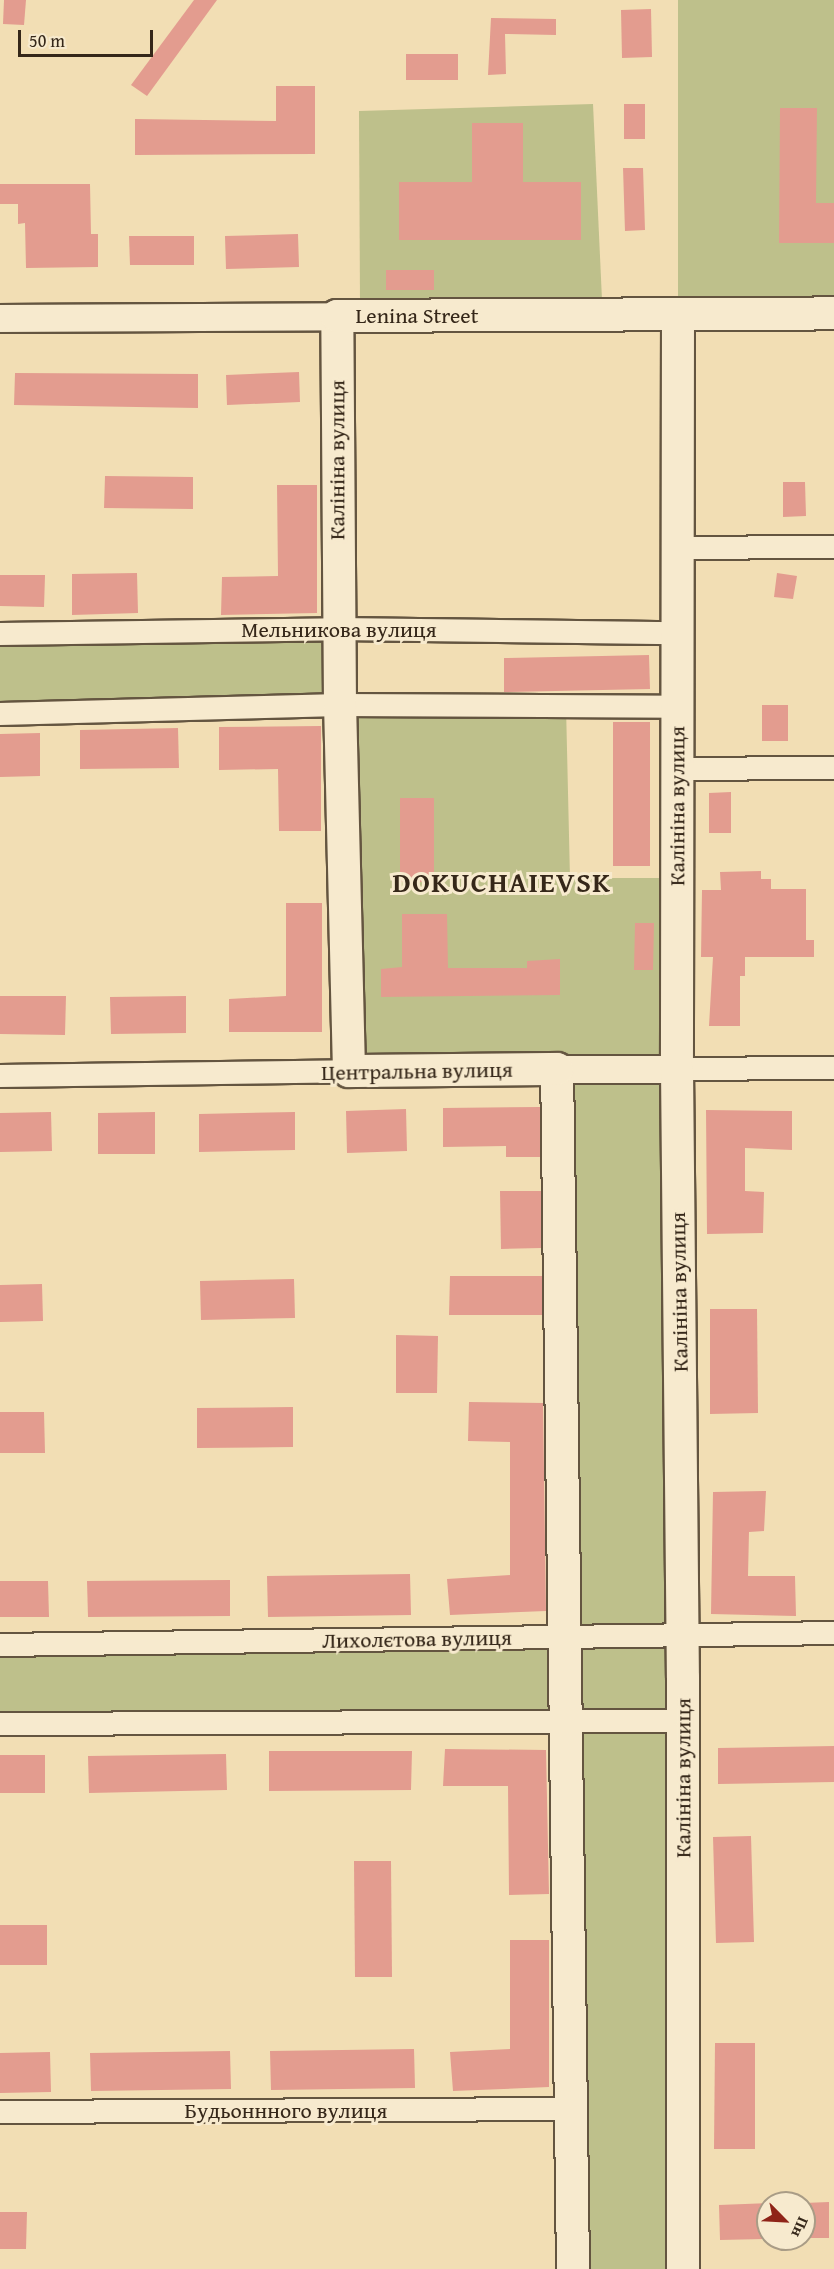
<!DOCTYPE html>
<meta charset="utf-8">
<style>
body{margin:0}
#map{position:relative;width:834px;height:2269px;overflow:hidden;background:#f2deb4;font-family:"Gentium Book Plus",serif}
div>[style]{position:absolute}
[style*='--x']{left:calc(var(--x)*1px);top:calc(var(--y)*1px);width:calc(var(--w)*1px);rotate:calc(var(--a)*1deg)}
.green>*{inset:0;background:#bec08b}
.building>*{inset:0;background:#e39c8f}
.roads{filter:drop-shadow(2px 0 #645540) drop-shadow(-2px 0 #645540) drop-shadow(0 2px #645540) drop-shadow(0 -2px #645540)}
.minor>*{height:22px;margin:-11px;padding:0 11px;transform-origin:11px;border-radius:11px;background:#f7eace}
.tertiary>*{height:27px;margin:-13.5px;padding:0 13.5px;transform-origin:13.5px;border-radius:13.5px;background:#f7eace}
.secondary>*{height:32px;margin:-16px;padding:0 16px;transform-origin:16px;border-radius:16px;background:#f7eace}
span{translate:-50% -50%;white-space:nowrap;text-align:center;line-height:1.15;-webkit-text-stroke:6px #f7eace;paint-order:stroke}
.street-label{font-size:22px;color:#352719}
.district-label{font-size:28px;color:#352719;font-weight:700;letter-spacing:1.5px}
.north{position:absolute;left:756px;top:2191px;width:60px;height:60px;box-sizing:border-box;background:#f7eace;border:2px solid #a99c86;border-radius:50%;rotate:114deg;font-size:16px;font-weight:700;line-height:24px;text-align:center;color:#352719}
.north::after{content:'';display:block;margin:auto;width:21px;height:27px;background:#8f2418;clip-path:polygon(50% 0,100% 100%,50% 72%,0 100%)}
.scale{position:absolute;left:18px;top:30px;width:135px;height:27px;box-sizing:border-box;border:3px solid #352719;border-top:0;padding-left:8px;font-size:18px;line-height:21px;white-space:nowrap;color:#352719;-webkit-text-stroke:4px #f7eace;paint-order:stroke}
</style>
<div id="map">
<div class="green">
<i style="clip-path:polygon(678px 0,834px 0,834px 297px,678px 299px)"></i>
<i style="clip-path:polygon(593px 104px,602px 300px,360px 302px,359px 111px)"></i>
<i style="clip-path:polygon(327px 629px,328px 705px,0 714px,0 634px)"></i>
<i style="clip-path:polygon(351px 705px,566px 706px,570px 878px,666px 878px,674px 2269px,587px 2269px,570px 1056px,358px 1059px)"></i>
<i style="clip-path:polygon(551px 1637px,553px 1721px,0 1724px,0 1645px)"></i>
</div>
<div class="building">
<i style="clip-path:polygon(4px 0,26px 0,24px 25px,3px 24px)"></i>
<i style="clip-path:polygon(194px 0,217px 0,147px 96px,131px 85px)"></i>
<i style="clip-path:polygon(651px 9px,652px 57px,622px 58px,621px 10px)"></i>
<i style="clip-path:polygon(491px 18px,556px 19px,556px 35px,505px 34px,506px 74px,488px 75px)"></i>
<i style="clip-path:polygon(406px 54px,458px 54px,458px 80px,406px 80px)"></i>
<i style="clip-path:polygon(276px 86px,315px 86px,315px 154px,135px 155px,135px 119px,276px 121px)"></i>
<i style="clip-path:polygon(624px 104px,645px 104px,645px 139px,624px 139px)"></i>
<i style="clip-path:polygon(780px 108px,817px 108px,816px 203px,834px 203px,834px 243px,779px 243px)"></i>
<i style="clip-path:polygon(472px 123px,523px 123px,523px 182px,581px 182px,581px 240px,399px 240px,399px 182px,472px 182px)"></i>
<i style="clip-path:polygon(623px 168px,643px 168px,645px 230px,625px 231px)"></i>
<i style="clip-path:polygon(0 184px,90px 184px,91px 234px,98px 234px,98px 267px,26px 268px,25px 223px,18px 224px,18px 204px,0 204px)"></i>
<i style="clip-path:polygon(298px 234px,299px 267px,226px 269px,225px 236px)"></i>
<i style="clip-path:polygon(129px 236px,194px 236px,194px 265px,130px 265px)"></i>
<i style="clip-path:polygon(386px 270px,434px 270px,434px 290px,386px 290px)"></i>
<i style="clip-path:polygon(299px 372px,300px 402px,227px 405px,226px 375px)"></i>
<i style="clip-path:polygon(15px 373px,198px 374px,198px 408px,14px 405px)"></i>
<i style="clip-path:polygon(105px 476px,193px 477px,193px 509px,104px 508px)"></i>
<i style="clip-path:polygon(783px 482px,805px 482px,806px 516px,783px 517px)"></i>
<i style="clip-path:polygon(277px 485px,317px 485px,317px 613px,221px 615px,222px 577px,278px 576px)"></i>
<i style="clip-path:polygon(137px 573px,138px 613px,72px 615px,72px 574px)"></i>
<i style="clip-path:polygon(777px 573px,797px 576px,793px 599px,774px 597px)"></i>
<i style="clip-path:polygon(0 575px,45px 575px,44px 607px,0 606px)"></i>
<i style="clip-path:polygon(649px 655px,650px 689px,504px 692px,504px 658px)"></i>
<i style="clip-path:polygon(762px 705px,788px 705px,788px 741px,762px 741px)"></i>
<i style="clip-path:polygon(613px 722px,650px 722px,650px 866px,613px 866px)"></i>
<i style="clip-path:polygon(321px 726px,321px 831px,279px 831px,278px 769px,219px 770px,219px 727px)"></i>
<i style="clip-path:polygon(178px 728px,179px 768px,80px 769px,80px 730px)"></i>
<i style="clip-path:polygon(40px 733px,40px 776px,0 777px,0 734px)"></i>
<i style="clip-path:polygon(731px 792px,731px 833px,709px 833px,709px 793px)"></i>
<i style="clip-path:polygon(400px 798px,434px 798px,434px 882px,400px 882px)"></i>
<i style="clip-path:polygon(761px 871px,761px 879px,771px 879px,771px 889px,806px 889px,806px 940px,814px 940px,814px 957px,745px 957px,745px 976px,740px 976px,740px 1026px,709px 1026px,713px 957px,701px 957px,702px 890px,721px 890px,720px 872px)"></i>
<i style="clip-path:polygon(286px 903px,322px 903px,322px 1032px,229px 1032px,229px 999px,286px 996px)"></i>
<i style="clip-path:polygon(402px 914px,447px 914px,448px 968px,527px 968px,527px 961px,560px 959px,560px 995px,381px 997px,381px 969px,402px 967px)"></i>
<i style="clip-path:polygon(635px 923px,654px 923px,653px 970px,634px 970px)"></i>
<i style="clip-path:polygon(0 996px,66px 996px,65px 1035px,0 1034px)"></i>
<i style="clip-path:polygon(186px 996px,186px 1033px,111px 1034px,110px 997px)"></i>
<i style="clip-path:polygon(540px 1107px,540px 1157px,506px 1157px,506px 1146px,443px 1147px,443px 1108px)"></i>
<i style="clip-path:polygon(406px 1109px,407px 1151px,347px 1153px,346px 1111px)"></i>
<i style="clip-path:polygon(706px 1110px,792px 1111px,792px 1150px,745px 1148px,745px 1191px,764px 1192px,763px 1233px,707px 1234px)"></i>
<i style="clip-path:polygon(51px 1112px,52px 1151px,0 1152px,0 1113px)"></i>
<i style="clip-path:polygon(155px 1112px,155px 1154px,98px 1154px,98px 1113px)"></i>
<i style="clip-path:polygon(295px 1112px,295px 1150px,199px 1152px,199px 1114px)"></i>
<i style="clip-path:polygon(500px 1191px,541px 1191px,541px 1248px,501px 1249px)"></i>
<i style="clip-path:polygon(450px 1276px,542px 1276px,542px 1315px,449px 1315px)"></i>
<i style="clip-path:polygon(294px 1279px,295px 1318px,201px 1320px,200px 1281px)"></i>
<i style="clip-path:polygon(42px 1284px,43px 1321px,0 1322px,0 1285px)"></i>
<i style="clip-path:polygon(710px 1309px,757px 1309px,758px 1413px,710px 1414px)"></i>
<i style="clip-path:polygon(396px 1335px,438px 1336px,437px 1393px,396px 1393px)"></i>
<i style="clip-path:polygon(469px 1402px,543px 1403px,546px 1611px,450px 1615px,447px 1579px,510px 1575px,510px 1442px,468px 1441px)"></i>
<i style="clip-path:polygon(293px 1407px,293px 1447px,197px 1448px,197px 1408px)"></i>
<i style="clip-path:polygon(0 1412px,44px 1412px,45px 1453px,0 1453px)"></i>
<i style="clip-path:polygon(766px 1491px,764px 1531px,749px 1532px,748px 1576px,795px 1576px,796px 1616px,711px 1614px,713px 1492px)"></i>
<i style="clip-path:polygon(410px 1574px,411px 1615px,268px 1617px,267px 1576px)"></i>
<i style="clip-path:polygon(230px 1580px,230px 1616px,88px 1617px,87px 1581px)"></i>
<i style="clip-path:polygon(0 1581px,48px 1581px,49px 1617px,0 1617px)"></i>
<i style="clip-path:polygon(834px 1746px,834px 1782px,718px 1784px,718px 1748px)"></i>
<i style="clip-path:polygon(445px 1749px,546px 1750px,549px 1894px,509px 1895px,508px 1786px,443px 1786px)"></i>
<i style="clip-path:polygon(269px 1751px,412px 1751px,411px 1790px,269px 1791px)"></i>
<i style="clip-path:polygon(226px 1754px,227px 1790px,89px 1793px,88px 1756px)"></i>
<i style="clip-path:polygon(0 1755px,45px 1755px,45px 1793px,0 1793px)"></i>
<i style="clip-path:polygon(751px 1836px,754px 1942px,716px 1943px,713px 1837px)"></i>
<i style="clip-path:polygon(354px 1861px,391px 1861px,392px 1977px,355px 1977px)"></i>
<i style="clip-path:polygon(0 1925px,47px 1925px,47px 1965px,0 1965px)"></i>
<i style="clip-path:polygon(510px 1940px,549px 1940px,549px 2087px,453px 2091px,450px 2052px,510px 2049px)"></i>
<i style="clip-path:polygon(715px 2043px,755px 2043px,755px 2149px,714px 2149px)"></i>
<i style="clip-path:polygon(414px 2049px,415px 2088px,271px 2090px,270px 2051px)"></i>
<i style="clip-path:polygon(230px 2051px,231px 2089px,91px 2091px,90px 2053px)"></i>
<i style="clip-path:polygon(50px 2052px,51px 2092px,0 2093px,0 2053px)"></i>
<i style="clip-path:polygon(829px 2202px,829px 2238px,804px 2238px,804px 2203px)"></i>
<i style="clip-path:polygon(768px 2203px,768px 2239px,720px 2240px,719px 2205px)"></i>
<i style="clip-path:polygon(0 2212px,27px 2212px,26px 2249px,0 2249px)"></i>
</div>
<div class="roads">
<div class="minor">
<i style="--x:678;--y:548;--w:156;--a:-0.4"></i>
<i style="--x:0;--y:634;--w:338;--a:-0.8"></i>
<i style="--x:338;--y:629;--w:339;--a:0.7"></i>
<i style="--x:0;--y:714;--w:340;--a:-1.5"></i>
<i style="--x:340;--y:705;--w:337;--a:0.3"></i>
<i style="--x:677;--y:769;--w:157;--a:-0.4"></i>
<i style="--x:677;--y:1069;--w:157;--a:-0.4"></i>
<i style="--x:0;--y:1076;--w:349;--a:-0.8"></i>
<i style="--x:0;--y:1645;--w:834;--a:-0.82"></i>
<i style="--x:0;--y:1724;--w:683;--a:-0.25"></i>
<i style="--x:0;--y:2112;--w:572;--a:-0.3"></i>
</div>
<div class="tertiary">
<i style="--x:0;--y:318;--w:337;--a:-0.3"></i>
<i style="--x:557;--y:1069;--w:120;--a:0"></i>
</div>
<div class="secondary">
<i style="--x:678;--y:314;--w:755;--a:90.08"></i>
<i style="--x:677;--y:1069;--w:609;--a:89.44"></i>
<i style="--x:683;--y:1678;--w:591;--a:90"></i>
<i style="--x:573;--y:2269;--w:1200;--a:-90.76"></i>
<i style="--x:557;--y:1069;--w:208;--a:179.4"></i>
<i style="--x:349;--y:1071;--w:366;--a:-91.4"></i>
<i style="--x:340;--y:705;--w:389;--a:-90.4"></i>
<i style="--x:337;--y:316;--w:497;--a:-0.3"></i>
</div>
</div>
<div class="street-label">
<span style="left:417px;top:316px">Lenina Street</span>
<span style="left:337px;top:460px;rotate:-90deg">Калініна вулиця</span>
<span style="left:339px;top:630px">Мельникова вулиця</span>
<span style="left:677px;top:806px;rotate:-90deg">Калініна вулиця</span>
<span style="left:417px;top:1071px;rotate:-1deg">Центральна вулиця</span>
<span style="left:679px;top:1292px;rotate:-91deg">Калініна вулиця</span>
<span style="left:417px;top:1639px;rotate:-1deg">Лихолєтова вулиця</span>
<span style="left:683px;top:1778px;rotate:-90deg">Калініна вулиця</span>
<span style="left:286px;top:2111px">Будьоннного вулиця</span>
</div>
<div class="district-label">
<span style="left:502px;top:882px">DOKUCHAIEVSK</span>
</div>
<div class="north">Пн</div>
<div class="scale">50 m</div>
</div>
